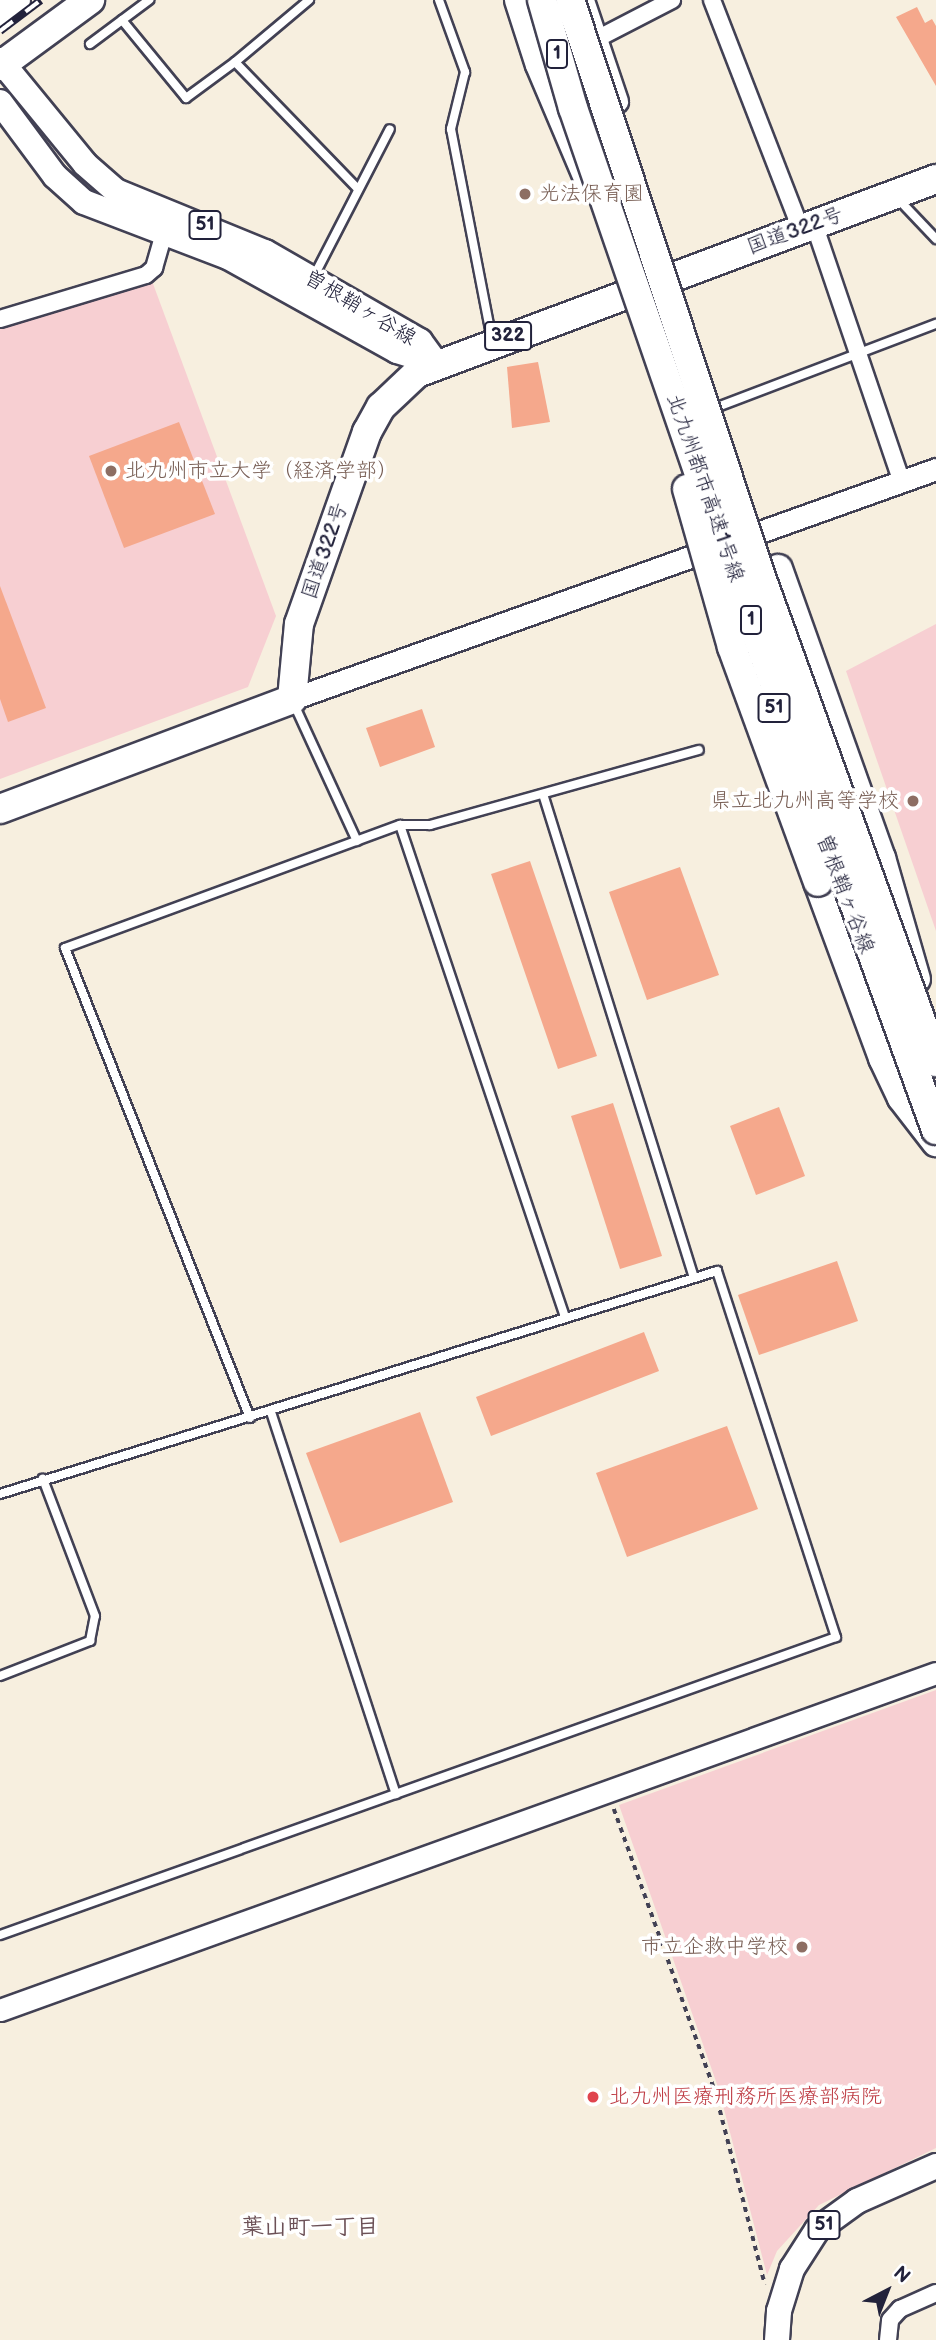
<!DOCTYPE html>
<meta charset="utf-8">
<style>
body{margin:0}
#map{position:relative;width:936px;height:2340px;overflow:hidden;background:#f7efdf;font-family:"Balsamiq Sans","Klee One",sans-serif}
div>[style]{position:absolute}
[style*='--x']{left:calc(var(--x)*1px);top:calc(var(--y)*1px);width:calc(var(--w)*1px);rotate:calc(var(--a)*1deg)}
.built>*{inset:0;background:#f7cfd2}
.building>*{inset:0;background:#f5a88c}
.path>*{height:3.5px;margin-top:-1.75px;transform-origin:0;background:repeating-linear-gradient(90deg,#424154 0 5px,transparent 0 10px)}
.roads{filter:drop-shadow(2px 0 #424154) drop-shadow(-2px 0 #424154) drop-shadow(0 2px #424154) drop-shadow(0 -2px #424154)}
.lane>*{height:8px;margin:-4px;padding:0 4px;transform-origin:4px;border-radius:4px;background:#fff}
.street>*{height:16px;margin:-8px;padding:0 8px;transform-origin:8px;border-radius:8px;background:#fff}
.secondary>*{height:21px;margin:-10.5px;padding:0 10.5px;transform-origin:10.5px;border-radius:10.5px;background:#fff}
.primary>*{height:24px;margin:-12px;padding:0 12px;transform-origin:12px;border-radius:12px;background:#fff}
.highway>*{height:28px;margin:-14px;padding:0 14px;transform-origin:14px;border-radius:14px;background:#fff}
.rail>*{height:8px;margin-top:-4px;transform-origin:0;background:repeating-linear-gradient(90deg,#fff 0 16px,#22223b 0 32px);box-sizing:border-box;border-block:2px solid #22223b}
.bridges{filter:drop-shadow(2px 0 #424154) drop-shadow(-2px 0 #424154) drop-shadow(0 2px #424154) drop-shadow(0 -2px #424154)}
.highway-bridge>*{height:28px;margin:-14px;padding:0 14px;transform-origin:14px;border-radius:14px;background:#fff}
.dots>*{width:19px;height:19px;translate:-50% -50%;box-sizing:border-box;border:4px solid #fff;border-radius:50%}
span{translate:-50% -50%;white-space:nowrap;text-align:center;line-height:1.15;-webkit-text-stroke:7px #fff;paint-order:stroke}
.shield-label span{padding:2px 5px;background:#fff;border:2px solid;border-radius:5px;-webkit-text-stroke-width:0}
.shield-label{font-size:19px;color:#22223b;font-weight:700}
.education-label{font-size:21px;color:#785e54}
.left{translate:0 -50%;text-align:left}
.right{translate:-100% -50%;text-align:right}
.street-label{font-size:21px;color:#22223b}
.health-label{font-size:21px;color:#be3a42}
.neighbourhood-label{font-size:23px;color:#6c5157;font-weight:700}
.north{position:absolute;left:852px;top:2256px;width:70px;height:70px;-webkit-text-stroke:5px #fff;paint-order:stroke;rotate:42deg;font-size:19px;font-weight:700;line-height:28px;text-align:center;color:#22223b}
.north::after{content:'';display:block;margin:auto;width:24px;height:32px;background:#22223b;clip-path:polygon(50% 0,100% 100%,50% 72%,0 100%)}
</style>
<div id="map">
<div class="built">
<i style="clip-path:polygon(152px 281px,276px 616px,248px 687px,0 779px,0 326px)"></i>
<i style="clip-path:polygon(936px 624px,936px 931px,846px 671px)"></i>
<i style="clip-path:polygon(936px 1690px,936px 2148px,819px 2205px,777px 2251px,767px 2275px,719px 2090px,619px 1805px)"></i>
</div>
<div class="building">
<i style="clip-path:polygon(917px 7px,925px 23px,932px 19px,936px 26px,936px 86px,896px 17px)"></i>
<i style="clip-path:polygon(538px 362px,550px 422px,512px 428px,507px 367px)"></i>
<i style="clip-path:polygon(179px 422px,215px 514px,124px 548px,89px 456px)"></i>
<i style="clip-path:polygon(0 586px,46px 708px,8px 722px,0 699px)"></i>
<i style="clip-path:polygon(422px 709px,435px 747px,380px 767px,366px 728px)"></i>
<i style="clip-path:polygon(530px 861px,597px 1056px,558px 1069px,491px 874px)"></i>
<i style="clip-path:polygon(680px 867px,719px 975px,647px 1000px,609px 892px)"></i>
<i style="clip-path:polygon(613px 1103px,662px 1256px,620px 1269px,571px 1116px)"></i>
<i style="clip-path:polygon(779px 1107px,805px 1176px,756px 1195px,730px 1126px)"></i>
<i style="clip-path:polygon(837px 1261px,858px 1321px,759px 1355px,738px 1295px)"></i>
<i style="clip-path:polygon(644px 1332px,659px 1371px,491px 1436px,476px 1397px)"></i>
<i style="clip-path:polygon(420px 1412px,453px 1502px,340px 1543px,306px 1453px)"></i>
<i style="clip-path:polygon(727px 1426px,758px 1509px,627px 1557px,596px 1473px)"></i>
</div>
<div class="path">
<i style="--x:614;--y:1809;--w:300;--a:70.3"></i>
<i style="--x:715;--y:2091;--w:200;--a:75.5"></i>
</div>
<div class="roads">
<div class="lane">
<i style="--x:309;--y:0;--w:97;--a:140"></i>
<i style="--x:235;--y:62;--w:175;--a:45.9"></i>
<i style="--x:439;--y:0;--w:77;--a:70.1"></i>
<i style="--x:465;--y:72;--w:59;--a:103.8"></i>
<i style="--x:451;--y:129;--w:215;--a:79"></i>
<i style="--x:122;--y:20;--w:101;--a:50.6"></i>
<i style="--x:186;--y:98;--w:61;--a:-36.3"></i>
<i style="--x:90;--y:44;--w:74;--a:-36.7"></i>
<i style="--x:899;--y:200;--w:54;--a:46.5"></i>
<i style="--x:314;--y:276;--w:165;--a:-62.7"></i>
<i style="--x:712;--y:409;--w:240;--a:-20.8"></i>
<i style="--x:293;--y:702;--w:153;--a:65.3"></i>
<i style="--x:543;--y:794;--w:507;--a:72.67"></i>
<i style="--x:400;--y:825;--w:519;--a:71.46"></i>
<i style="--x:271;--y:1412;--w:402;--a:71.9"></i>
<i style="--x:250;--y:1418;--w:505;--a:-111.49"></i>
<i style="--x:65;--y:948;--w:357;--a:-20.2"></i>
<i style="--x:400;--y:825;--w:30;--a:0"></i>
<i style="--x:430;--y:825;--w:279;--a:-15.6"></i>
<i style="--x:0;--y:1494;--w:751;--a:-17.28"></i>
<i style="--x:717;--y:1271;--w:385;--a:72"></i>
<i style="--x:836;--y:1637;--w:888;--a:160.38"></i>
<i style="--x:0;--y:1676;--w:97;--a:-21.3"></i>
<i style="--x:90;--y:1641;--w:25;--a:-79"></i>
<i style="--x:95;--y:1616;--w:147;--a:-110.8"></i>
</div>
<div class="street">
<i style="--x:712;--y:0;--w:246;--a:68.8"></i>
<i style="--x:587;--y:44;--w:96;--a:-27.4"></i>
<i style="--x:814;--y:224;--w:270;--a:71.2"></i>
<i style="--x:0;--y:319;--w:152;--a:-16.8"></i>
<i style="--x:146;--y:275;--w:11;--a:-41"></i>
<i style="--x:154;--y:268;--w:33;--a:-74"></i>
<i style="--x:888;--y:2340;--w:20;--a:-84"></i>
<i style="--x:890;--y:2320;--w:15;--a:-48"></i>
<i style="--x:900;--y:2309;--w:39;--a:-24"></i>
</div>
<div class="secondary">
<i style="--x:515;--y:0;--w:68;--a:72.1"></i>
<i style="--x:536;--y:65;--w:128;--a:67"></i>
<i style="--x:583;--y:0;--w:107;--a:71.4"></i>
<i style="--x:292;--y:699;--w:684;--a:-19.65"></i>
<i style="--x:0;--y:2010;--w:995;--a:-19.8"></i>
</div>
<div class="primary">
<i style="--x:0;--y:60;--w:134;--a:50.7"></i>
<i style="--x:85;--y:164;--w:41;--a:41.1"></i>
<i style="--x:116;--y:191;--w:161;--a:22.3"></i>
<i style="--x:265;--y:252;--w:179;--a:29.9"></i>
<i style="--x:420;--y:341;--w:27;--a:54"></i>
<i style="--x:0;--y:102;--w:92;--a:53.4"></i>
<i style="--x:55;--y:176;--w:39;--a:42"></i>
<i style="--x:84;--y:202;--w:154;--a:20.9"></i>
<i style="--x:228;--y:257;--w:193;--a:29.1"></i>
<i style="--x:397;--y:351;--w:41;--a:17.1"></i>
<i style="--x:777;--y:2340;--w:29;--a:-86"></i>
<i style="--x:779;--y:2311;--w:44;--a:-72.8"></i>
<i style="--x:792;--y:2269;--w:46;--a:-57.3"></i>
<i style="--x:817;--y:2230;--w:49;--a:-35.9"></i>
<i style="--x:857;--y:2201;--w:86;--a:-23.9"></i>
</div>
<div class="highway">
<i style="--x:0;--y:12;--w:20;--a:-37"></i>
<i style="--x:0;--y:66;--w:112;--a:-36.3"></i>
<i style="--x:778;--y:569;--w:307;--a:70.4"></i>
<i style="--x:881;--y:858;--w:126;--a:73.9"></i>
<i style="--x:0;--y:809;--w:312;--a:-20.6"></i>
<i style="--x:292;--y:699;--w:75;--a:-84.7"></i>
<i style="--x:299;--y:624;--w:204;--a:-70.5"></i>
<i style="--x:367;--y:432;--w:29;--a:-61"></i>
<i style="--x:381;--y:407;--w:50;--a:-43.4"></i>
<i style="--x:417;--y:373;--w:554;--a:-20.5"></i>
<i style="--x:818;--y:882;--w:188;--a:69.7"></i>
<i style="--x:883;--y:1058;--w:44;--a:64.6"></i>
<i style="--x:902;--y:1098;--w:56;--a:52.3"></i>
</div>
</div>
<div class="rail">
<i style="--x:0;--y:31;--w:51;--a:-37.1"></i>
</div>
<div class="bridges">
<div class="highway-bridge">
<i style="--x:542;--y:0;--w:112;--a:74"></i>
<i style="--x:573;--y:108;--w:414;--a:71"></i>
<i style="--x:708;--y:499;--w:671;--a:70.13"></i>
<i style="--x:570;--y:0;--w:605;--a:71.68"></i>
<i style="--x:760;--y:574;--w:519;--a:70.17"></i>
<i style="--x:687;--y:489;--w:164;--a:74.1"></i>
<i style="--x:732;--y:647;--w:250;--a:69.9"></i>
</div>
</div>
<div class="dots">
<i style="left:525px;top:194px;background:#8d6e63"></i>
<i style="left:111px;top:471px;background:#8d6e63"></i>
<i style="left:913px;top:801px;background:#8d6e63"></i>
<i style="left:802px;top:1947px;background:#8d6e63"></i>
<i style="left:593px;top:2097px;background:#e0444e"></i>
</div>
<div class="shield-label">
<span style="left:557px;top:54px">1</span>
<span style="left:205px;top:225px">51</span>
<span style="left:508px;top:336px">322</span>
<span style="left:751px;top:620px">1</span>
<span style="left:774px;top:708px">51</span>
<span style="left:824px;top:2225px">51</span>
</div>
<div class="education-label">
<span class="left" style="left:539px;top:194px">光法保育園</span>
<span class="left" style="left:125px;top:471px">北九州市立大学（経済学部）</span>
<span class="right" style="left:899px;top:801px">県立北九州高等学校</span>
<span class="right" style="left:788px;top:1947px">市立企救中学校</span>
</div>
<div class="street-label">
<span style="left:795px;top:231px;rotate:-20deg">国道322号</span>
<span style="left:360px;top:308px;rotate:31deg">曽根鞘ヶ谷線</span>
<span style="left:705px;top:488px;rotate:71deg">北九州都市高速1号線</span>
<span style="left:325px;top:551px;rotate:-71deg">国道322号</span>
<span style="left:845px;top:894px;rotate:69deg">曽根鞘ヶ谷線</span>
</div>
<div class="health-label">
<span class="left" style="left:609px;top:2097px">北九州医療刑務所医療部病院</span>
</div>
<div class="neighbourhood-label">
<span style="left:310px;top:2227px">葉山町一丁目</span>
</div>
<div class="north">N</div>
</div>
